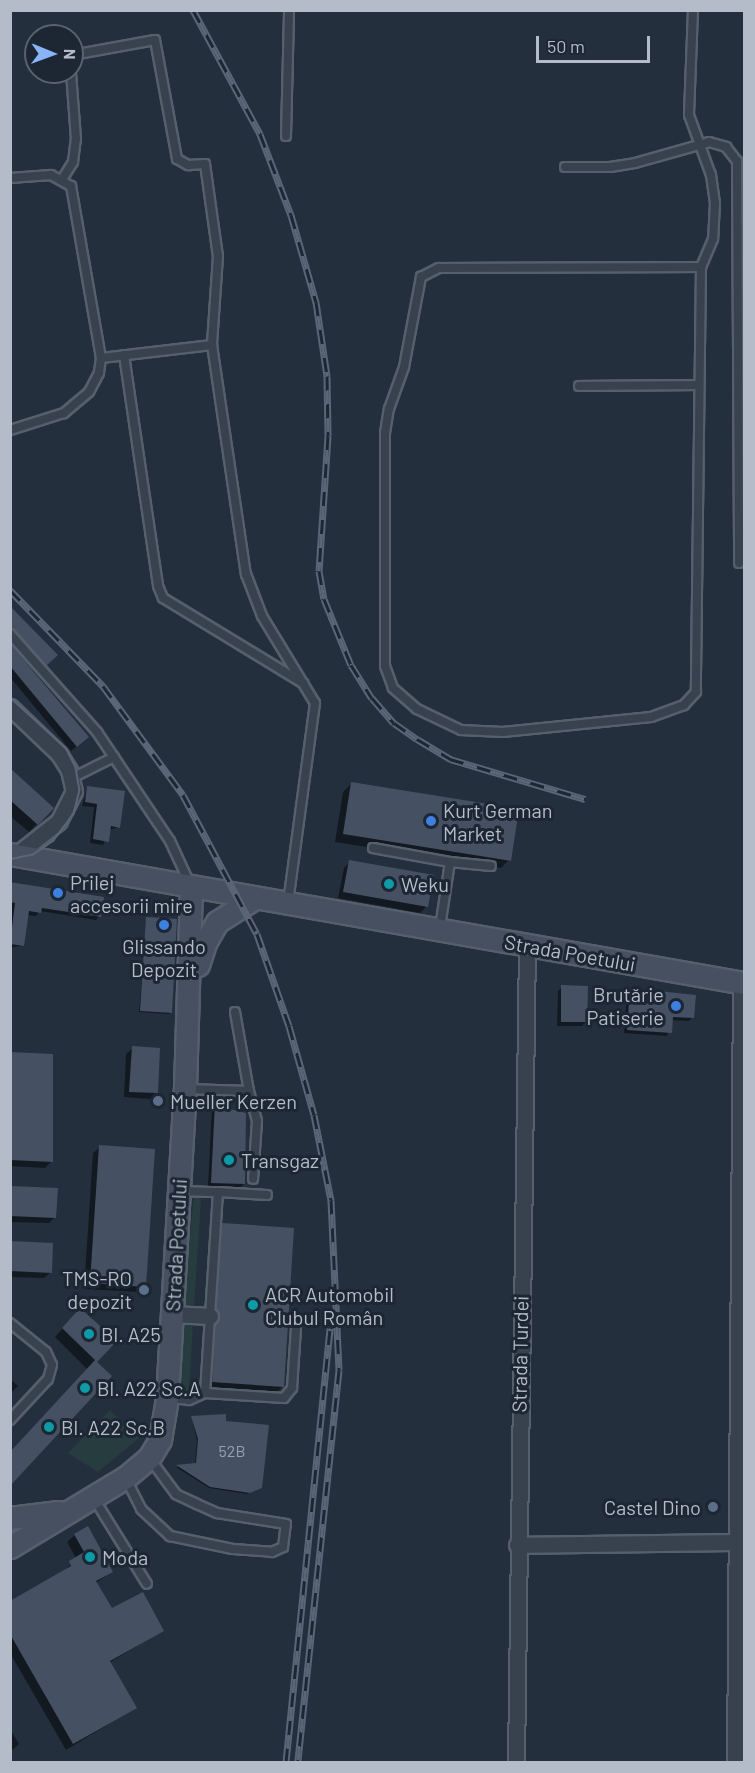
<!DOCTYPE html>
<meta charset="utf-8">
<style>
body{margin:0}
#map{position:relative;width:755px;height:1773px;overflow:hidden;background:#242f3e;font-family:Barlow,sans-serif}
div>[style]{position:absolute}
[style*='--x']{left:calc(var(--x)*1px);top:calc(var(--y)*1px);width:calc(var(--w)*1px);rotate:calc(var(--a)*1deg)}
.green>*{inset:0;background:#263c3f}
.shadow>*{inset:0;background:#0007}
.building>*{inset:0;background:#455162}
.roads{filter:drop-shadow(2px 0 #565f6c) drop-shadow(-2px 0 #565f6c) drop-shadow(0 2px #565f6c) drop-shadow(0 -2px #565f6c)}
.lane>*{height:8px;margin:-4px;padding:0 4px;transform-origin:4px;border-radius:4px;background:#38414e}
.street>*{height:15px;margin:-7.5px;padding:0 7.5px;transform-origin:7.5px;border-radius:7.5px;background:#38414e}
.secondary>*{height:21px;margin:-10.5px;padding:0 10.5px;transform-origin:10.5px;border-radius:10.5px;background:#465061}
.tram>*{height:1.5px;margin:-0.75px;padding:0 0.75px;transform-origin:0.75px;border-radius:0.75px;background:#5a6575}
.rail>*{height:7px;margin-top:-3.5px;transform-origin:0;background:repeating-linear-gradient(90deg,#1d2633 0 14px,#5a6575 0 28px);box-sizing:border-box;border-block:2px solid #5a6575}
.dots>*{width:16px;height:16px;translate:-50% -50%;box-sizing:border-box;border:3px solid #1d2633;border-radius:50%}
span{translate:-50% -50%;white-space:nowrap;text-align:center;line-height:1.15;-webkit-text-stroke:6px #1d2633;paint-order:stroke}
.number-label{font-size:16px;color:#98a1af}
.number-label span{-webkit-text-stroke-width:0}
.poi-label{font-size:20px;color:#b4bcc9}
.left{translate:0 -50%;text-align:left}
.right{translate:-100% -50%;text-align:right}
.street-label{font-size:20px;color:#b4bcc9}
.frame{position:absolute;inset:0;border:12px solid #b4bcc9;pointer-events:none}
.north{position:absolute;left:24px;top:24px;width:60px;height:60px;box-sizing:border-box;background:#1d2633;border:2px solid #59626f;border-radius:50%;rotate:91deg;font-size:16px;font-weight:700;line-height:24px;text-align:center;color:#b4bcc9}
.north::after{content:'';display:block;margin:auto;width:21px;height:27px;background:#8ab4f8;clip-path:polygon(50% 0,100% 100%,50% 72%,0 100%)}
.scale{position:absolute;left:536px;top:36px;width:114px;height:27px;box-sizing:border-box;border:3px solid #b4bcc9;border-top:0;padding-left:8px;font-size:18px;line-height:21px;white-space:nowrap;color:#b4bcc9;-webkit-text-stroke:4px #1d2633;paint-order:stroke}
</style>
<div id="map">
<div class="green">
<i style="clip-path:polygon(194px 1196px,201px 1199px,194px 1308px,190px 1310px,183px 1305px)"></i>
<i style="clip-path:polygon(186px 1321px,193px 1321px,189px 1395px,178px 1392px,180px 1326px)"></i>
<i style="clip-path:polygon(110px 1410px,139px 1438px,98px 1472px,68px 1453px)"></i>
</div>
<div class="shadow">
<i style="clip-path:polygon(10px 609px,56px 655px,40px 670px,10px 636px)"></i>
<i style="clip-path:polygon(10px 646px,82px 742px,71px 751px,10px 677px)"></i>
<i style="clip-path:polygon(10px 770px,52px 808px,29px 832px,10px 816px)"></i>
<i style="clip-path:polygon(352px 783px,509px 860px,501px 868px,335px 842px,343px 792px)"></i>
<i style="clip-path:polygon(87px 788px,119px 827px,109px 830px,103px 845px,90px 843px,94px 807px,82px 806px)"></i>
<i style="clip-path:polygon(350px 862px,426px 907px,420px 913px,338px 898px,344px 868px)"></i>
<i style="clip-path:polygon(10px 882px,102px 898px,99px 916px,96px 920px,40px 911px,36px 916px,27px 915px,23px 945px,10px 948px)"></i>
<i style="clip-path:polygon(147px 918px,170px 1013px,169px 1014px,139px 1012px)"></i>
<i style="clip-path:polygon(562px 987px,586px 1022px,582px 1026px,557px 1026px,558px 991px)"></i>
<i style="clip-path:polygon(630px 990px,693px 1017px,689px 1021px,671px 1020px,667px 1036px,624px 1033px,627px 993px)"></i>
<i style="clip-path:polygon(133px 1048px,156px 1092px,150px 1099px,124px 1097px,126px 1054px)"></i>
<i style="clip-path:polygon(10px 1053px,51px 1162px,45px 1168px,10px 1166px)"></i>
<i style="clip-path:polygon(216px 1103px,229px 1110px,244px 1184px,240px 1188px,208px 1186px,212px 1107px)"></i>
<i style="clip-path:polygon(100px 1147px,145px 1286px,139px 1292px,84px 1289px,93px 1153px)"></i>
<i style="clip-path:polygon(10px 1187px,55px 1217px,49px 1223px,10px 1222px)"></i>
<i style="clip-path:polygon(223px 1225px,282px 1387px,274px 1395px,204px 1390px,214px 1233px)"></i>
<i style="clip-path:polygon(10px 1243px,51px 1272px,44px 1278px,10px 1277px)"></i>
<i style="clip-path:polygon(72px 1318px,115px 1341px,88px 1370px,55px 1337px)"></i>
<i style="clip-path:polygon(10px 1379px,18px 1386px,10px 1394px)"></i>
<i style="clip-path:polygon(192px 1418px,225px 1422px,259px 1489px,247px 1494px,209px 1488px,176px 1467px,195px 1464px,197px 1441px)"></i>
<i style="clip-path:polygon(75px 1535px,111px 1572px,96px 1583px,111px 1610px,162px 1631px,109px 1663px,135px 1708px,66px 1750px,10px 1653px,10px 1602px,64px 1572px,76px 1558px,67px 1542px)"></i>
<i style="clip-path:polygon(10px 1729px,19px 1744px,10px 1752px)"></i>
</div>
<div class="building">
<i style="clip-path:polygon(10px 606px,58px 655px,46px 666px,10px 628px)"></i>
<i style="clip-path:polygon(10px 644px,89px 737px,77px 747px,10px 666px)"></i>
<i style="clip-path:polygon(10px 768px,54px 808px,38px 825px,10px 800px)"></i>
<i style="clip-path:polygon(351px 782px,519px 809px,511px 861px,343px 834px)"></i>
<i style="clip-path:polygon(87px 786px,125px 791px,120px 828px,111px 826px,109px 842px,93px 839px,97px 804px,85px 802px)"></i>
<i style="clip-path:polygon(349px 860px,434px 875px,428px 907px,343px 892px)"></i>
<i style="clip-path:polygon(10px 882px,104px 897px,101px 917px,42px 908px,41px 913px,29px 911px,24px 946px,10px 944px,15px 903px,10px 902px)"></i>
<i style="clip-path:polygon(146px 917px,177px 919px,172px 1013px,140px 1011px)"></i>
<i style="clip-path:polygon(561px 985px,588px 986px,587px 1022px,561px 1022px)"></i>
<i style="clip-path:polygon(630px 988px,696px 995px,694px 1018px,673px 1017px,672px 1033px,627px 1030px)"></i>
<i style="clip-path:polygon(132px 1046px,160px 1048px,158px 1093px,129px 1092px)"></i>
<i style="clip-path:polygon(10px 1052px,53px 1054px,53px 1162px,10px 1160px)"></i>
<i style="clip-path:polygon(215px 1102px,231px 1102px,230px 1109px,246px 1113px,245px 1184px,211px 1183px)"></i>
<i style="clip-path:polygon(99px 1145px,155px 1149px,146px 1287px,90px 1283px)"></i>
<i style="clip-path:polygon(10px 1186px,58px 1188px,56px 1218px,10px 1216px)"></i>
<i style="clip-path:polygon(222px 1223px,294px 1228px,284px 1387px,212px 1382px,215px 1324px,220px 1317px,216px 1309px)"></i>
<i style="clip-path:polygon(10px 1241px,53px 1243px,52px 1273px,10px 1271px)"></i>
<i style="clip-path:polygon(80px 1308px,117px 1341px,97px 1362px,112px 1376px,10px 1486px,10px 1452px,95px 1360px,62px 1328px)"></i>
<i style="clip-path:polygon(226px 1414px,226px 1421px,269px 1425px,262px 1488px,250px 1493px,210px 1487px,176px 1465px,196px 1463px,198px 1439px,191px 1416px)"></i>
<i style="clip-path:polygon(88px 1526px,113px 1572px,96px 1581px,112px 1608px,143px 1592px,164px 1631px,110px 1661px,137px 1708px,73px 1744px,10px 1634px,10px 1601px,71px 1566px,69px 1561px,84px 1552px,74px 1534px)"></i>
</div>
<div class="roads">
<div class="lane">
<i style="--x:693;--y:10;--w:105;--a:92.2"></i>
<i style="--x:689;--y:115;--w:64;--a:69.9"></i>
<i style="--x:711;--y:175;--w:28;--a:82"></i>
<i style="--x:715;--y:203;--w:36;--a:93"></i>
<i style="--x:713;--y:239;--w:30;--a:113"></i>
<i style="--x:701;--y:267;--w:425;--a:90.7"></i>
<i style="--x:696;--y:692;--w:18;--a:133"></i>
<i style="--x:684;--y:705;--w:35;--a:160"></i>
<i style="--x:651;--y:717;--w:149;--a:174.2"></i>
<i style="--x:503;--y:732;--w:42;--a:-177.3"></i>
<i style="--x:461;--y:730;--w:49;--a:-154.5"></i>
<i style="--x:417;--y:709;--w:32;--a:-139"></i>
<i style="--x:393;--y:688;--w:23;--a:-110"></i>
<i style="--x:385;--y:666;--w:233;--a:-90"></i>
<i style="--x:385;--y:433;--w:24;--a:-81"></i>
<i style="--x:389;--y:409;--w:45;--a:-70.3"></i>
<i style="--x:404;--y:367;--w:92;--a:-79.3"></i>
<i style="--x:421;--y:277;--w:20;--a:-27"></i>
<i style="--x:439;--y:268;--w:262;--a:-0.2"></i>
<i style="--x:72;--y:66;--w:13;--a:-63"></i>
<i style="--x:78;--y:54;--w:78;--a:-10.3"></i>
<i style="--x:155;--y:40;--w:121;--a:79.5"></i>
<i style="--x:177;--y:159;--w:13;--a:29"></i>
<i style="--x:188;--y:165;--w:17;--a:-3"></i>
<i style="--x:205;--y:164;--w:93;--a:82"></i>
<i style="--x:218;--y:256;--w:89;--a:93.9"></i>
<i style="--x:212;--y:345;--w:232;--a:81.6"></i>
<i style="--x:246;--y:574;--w:45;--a:69.1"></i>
<i style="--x:262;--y:616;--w:102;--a:58.7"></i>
<i style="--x:315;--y:703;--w:202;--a:97.7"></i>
<i style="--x:286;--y:136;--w:126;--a:-88.6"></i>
<i style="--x:565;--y:167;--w:45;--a:0"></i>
<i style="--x:610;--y:167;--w:25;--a:-9"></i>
<i style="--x:635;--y:163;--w:77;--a:-15.8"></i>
<i style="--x:709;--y:142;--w:18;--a:16"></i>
<i style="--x:726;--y:147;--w:18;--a:52"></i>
<i style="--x:737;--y:161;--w:402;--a:89.7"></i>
<i style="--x:10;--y:178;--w:41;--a:-4.2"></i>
<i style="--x:51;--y:175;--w:23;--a:29"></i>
<i style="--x:71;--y:186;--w:175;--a:80.1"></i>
<i style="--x:101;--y:358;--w:15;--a:98"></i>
<i style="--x:99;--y:373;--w:21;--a:118"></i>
<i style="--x:89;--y:392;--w:33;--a:140"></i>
<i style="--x:64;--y:413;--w:57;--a:162.5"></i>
<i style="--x:63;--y:178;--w:19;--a:-58"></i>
<i style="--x:73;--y:162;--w:23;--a:-83"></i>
<i style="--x:76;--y:139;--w:67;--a:-94.3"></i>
<i style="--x:124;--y:355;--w:233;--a:81.6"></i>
<i style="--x:158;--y:586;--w:13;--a:67"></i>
<i style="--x:163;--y:598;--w:164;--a:31.3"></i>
<i style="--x:101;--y:358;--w:112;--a:-6.7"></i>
<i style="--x:579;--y:386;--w:120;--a:-0.5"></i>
<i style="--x:10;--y:634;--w:131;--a:48.4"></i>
<i style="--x:97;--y:732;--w:131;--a:56.2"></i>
<i style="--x:170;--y:841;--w:45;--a:65.1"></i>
<i style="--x:72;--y:778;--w:47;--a:-26.6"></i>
<i style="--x:373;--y:848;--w:78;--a:10.3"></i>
<i style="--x:450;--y:862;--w:66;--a:98.7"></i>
<i style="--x:450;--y:862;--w:41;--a:5.6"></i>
<i style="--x:235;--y:1012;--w:80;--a:80"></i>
<i style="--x:187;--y:1089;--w:62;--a:1.8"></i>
<i style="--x:249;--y:1091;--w:31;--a:75"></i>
<i style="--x:257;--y:1121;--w:58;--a:93.9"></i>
<i style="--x:181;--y:1191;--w:37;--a:2"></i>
<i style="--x:10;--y:1323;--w:46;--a:38.9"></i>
<i style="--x:46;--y:1352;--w:14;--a:65"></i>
<i style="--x:52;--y:1365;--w:15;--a:106"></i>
<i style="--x:48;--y:1379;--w:56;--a:132.8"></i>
<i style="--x:205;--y:1393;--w:201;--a:-86.3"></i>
<i style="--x:218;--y:1192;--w:49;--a:3.5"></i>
<i style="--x:168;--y:1398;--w:21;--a:5"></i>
<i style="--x:189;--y:1400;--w:17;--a:-24"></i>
<i style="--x:205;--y:1393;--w:79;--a:3.6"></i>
<i style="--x:284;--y:1398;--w:13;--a:-51"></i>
<i style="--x:292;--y:1388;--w:61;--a:-86.2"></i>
<i style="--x:126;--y:1479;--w:34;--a:63"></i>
<i style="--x:141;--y:1509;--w:40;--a:43"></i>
<i style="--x:170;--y:1536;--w:64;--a:11.7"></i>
<i style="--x:233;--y:1549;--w:39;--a:4"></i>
<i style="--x:272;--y:1552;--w:12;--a:-24"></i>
<i style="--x:283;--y:1547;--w:23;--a:-83"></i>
<i style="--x:286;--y:1524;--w:70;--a:-170.9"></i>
<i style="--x:217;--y:1513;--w:22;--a:-156"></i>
<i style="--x:197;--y:1504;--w:23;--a:-155"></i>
<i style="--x:176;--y:1494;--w:44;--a:-126.6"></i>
<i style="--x:93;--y:1497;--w:102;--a:58.2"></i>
</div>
<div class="street">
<i style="--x:10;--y:707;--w:68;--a:43.8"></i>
<i style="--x:59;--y:754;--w:19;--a:58"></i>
<i style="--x:69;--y:770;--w:22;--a:77"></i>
<i style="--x:74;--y:791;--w:34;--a:117"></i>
<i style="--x:59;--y:821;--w:55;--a:141.7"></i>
<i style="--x:172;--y:1314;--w:38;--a:3"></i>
<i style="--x:517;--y:1545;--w:227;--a:-0.8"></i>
<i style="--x:516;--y:1762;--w:817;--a:-89.23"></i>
<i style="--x:735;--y:1762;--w:779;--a:-89.56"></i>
</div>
<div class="secondary">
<i style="--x:10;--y:854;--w:745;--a:9.97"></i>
<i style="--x:198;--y:965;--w:25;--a:-72"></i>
<i style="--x:206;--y:941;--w:22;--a:-60"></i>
<i style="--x:217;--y:922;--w:43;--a:-32.6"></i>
<i style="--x:10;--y:1518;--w:49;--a:-7"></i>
<i style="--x:10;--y:1547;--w:135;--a:-31.1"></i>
<i style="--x:126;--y:1477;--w:30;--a:-40"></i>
<i style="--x:149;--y:1458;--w:21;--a:-59"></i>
<i style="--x:160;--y:1440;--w:43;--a:-80.5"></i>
<i style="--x:167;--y:1398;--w:310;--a:-86.7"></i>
<i style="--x:185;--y:1089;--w:201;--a:-88.3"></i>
</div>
</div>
<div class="tram">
<i style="--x:10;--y:697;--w:76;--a:42.3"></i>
<i style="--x:66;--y:748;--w:22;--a:63"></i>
<i style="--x:76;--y:768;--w:22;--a:80"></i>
<i style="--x:80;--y:790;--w:25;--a:104"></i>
<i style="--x:74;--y:814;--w:34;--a:127"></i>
<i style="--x:54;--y:841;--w:25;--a:146"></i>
<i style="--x:33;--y:855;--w:24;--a:168"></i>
</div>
<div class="rail">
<i style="--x:193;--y:10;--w:141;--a:61.6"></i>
<i style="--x:260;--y:134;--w:87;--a:69.1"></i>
<i style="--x:291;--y:215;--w:91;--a:74"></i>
<i style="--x:316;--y:302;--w:75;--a:81.5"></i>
<i style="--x:327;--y:376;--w:60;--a:89"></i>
<i style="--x:328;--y:436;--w:135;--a:93.8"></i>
<i style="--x:319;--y:571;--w:28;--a:80"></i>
<i style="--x:324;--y:599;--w:71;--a:67.8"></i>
<i style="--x:351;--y:665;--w:39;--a:58"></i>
<i style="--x:372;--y:698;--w:33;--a:49"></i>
<i style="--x:394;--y:723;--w:28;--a:35"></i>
<i style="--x:417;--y:739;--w:39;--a:31"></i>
<i style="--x:450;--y:759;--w:141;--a:16.5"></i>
<i style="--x:10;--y:590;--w:134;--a:45.9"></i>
<i style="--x:103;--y:686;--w:135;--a:53.7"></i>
<i style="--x:183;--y:795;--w:157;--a:62"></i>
<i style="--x:257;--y:934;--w:97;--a:70.8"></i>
<i style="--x:289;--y:1026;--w:92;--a:74.3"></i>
<i style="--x:314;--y:1115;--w:87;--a:78.7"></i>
<i style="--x:331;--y:1200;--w:170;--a:87.3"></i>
<i style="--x:339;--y:1370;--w:394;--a:96"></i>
<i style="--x:286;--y:1762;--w:436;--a:-84.2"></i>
</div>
<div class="dots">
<i style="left:431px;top:821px;background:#3f7fe0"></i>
<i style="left:389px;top:884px;background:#0f9aa8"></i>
<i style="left:58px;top:893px;background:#3f7fe0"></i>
<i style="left:164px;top:925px;background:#3f7fe0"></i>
<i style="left:676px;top:1006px;background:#3f7fe0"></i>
<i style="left:158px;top:1101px;background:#5c6f8a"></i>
<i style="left:229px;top:1160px;background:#0f9aa8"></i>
<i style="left:144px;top:1290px;background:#5c6f8a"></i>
<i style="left:253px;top:1305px;background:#0f9aa8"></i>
<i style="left:89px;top:1334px;background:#0f9aa8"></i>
<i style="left:85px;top:1388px;background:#0f9aa8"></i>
<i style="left:49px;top:1427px;background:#0f9aa8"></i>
<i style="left:713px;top:1507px;background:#5c6f8a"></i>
<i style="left:90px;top:1557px;background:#0f9aa8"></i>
</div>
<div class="number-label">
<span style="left:232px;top:1451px">52B</span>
</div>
<div class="poi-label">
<span class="left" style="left:443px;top:822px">Kurt German<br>Market</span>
<span class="left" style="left:70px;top:894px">Prilej<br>accesorii mire</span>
<span class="left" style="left:401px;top:884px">Weku</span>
<span style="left:164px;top:958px">Glissando<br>Depozit</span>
<span class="right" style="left:664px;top:1006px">Brutărie<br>Patiserie</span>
<span class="left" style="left:170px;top:1101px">Mueller Kerzen</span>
<span class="left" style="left:241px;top:1160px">Transgaz</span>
<span class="right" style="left:132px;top:1290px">TMS-RO<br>depozit</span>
<span class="left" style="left:265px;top:1306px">ACR Automobil<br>Clubul Român</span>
<span class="left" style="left:101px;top:1334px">Bl. A25</span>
<span class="left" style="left:97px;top:1388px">Bl. A22 Sc.A</span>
<span class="left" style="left:61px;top:1427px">Bl. A22 Sc.B</span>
<span class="right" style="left:701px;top:1507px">Castel Dino</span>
<span class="left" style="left:102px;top:1557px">Moda</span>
</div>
<div class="street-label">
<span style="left:570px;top:953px;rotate:10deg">Strada Poetului</span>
<span style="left:176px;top:1245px;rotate:-87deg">Strada Poetului</span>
<span style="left:520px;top:1354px;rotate:-89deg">Strada Turdei</span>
</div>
<div class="frame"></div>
<div class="north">N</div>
<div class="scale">50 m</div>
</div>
